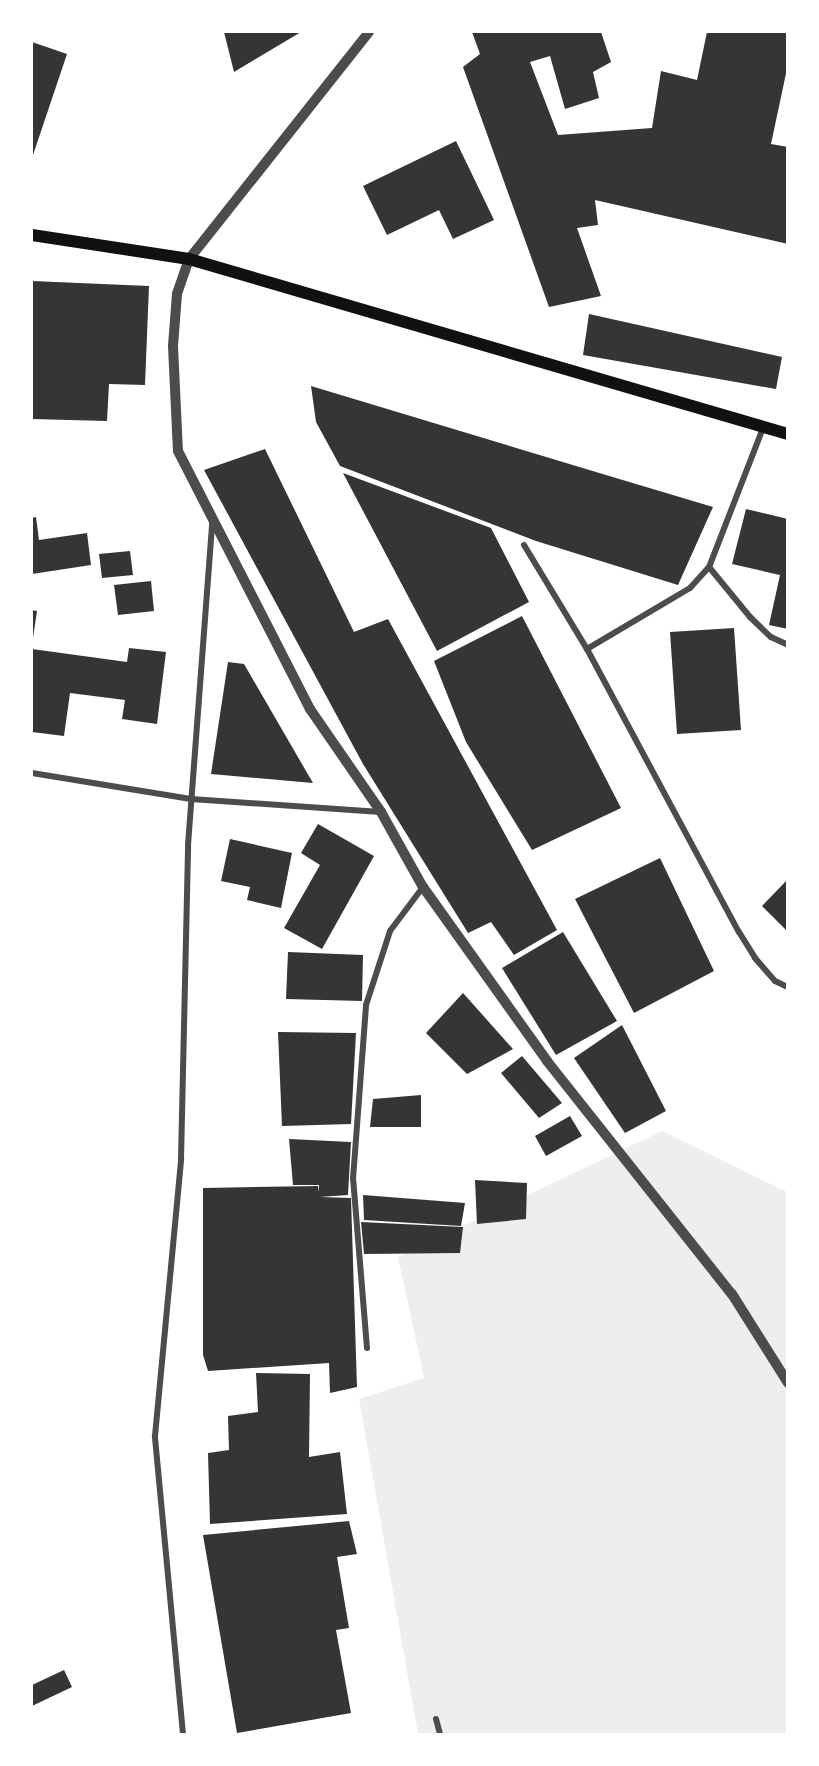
<!DOCTYPE html>
<style>
body{margin:0}
#map{position:relative;width:819px;height:1766px;overflow:hidden;background:#fff;font-family:"Source Sans 3",sans-serif}
div>[style]{position:absolute}
[style*='--x']{left:calc(var(--x)*1px);top:calc(var(--y)*1px);width:calc(var(--w)*1px);rotate:calc(var(--a)*1deg)}
.green>*{inset:0;background:#eee}
.building>*{inset:0;background:#353535}
.minor>*{height:6px;margin:-3px;padding:0 3px;transform-origin:3px;border-radius:3px;background:#4c4c4c}
.tertiary>*{height:10px;margin:-5px;padding:0 5px;transform-origin:5px;border-radius:5px;background:#4c4c4c}
.secondary>*{height:12px;margin:-6px;padding:0 6px;transform-origin:6px;border-radius:6px;background:#111}
span{translate:-50% -50%;white-space:nowrap;text-align:center;line-height:1.15;-webkit-text-stroke:6px #fff;paint-order:stroke}
.frame{position:absolute;inset:0;border:33px solid #fff;pointer-events:none}
</style>
<div id="map">
<div class="green">
<i style="clip-path:polygon(662px 1131px,787px 1192px,787px 1734px,418px 1734px,359px 1399px,424px 1378px,398px 1257px)"></i>
</div>
<div class="building">
<i style="clip-path:polygon(224px 32px,301px 32px,234px 72px)"></i>
<i style="clip-path:polygon(472px 32px,601px 32px,611px 62px,593px 72px,599px 98px,565px 109px,550px 56px,530px 62px,558px 135px,652px 128px,661px 71px,697px 80px,707px 32px,788px 32px,788px 64px,771px 144px,788px 147px,788px 244px,595px 200px,598px 225px,577px 228px,601px 296px,549px 307px,463px 67px,480px 54px)"></i>
<i style="clip-path:polygon(32px 42px,67px 54px,32px 158px)"></i>
<i style="clip-path:polygon(456px 141px,494px 220px,453px 239px,439px 210px,387px 235px,363px 186px)"></i>
<i style="clip-path:polygon(32px 281px,149px 286px,145px 385px,109px 384px,107px 421px,32px 419px)"></i>
<i style="clip-path:polygon(589px 314px,782px 357px,776px 389px,583px 355px)"></i>
<i style="clip-path:polygon(311px 386px,606px 475px,713px 507px,678px 585px,536px 541px,340px 466px,316px 422px)"></i>
<i style="clip-path:polygon(265px 449px,354px 632px,388px 619px,557px 930px,514px 955px,491px 922px,468px 933px,363px 764px,204px 470px)"></i>
<i style="clip-path:polygon(343px 473px,491px 528px,529px 602px,437px 651px)"></i>
<i style="clip-path:polygon(746px 509px,788px 519px,788px 629px,769px 625px,780px 575px,732px 564px)"></i>
<i style="clip-path:polygon(36px 517px,39px 540px,87px 533px,91px 565px,32px 574px,32px 518px)"></i>
<i style="clip-path:polygon(130px 551px,133px 575px,102px 578px,99px 554px)"></i>
<i style="clip-path:polygon(151px 581px,154px 611px,118px 615px,114px 585px)"></i>
<i style="clip-path:polygon(32px 610px,37px 611px,33px 638px,32px 638px)"></i>
<i style="clip-path:polygon(522px 616px,621px 808px,532px 850px,466px 742px,434px 661px)"></i>
<i style="clip-path:polygon(734px 628px,741px 730px,677px 734px,670px 632px)"></i>
<i style="clip-path:polygon(129px 648px,166px 652px,157px 724px,122px 719px,125px 700px,70px 693px,64px 736px,32px 732px,32px 649px,127px 662px)"></i>
<i style="clip-path:polygon(228px 662px,244px 664px,313px 783px,211px 774px)"></i>
<i style="clip-path:polygon(318px 824px,374px 856px,322px 949px,284px 928px,320px 865px,301px 853px)"></i>
<i style="clip-path:polygon(230px 839px,292px 853px,281px 908px,247px 900px,250px 887px,221px 881px)"></i>
<i style="clip-path:polygon(660px 858px,714px 971px,634px 1013px,575px 899px)"></i>
<i style="clip-path:polygon(788px 879px,788px 932px,762px 906px)"></i>
<i style="clip-path:polygon(563px 932px,617px 1021px,556px 1055px,502px 968px)"></i>
<i style="clip-path:polygon(288px 952px,363px 955px,362px 1001px,286px 999px)"></i>
<i style="clip-path:polygon(463px 993px,513px 1049px,467px 1074px,426px 1033px)"></i>
<i style="clip-path:polygon(622px 1025px,666px 1111px,625px 1133px,574px 1058px)"></i>
<i style="clip-path:polygon(278px 1032px,356px 1033px,351px 1124px,282px 1126px)"></i>
<i style="clip-path:polygon(522px 1056px,562px 1103px,539px 1118px,501px 1073px)"></i>
<i style="clip-path:polygon(421px 1095px,421px 1127px,370px 1127px,373px 1099px)"></i>
<i style="clip-path:polygon(570px 1116px,582px 1136px,546px 1156px,535px 1136px)"></i>
<i style="clip-path:polygon(289px 1139px,351px 1142px,348px 1195px,320px 1197px,351px 1198px,357px 1387px,330px 1393px,329px 1363px,208px 1371px,203px 1355px,203px 1188px,318px 1186px,319px 1192px,319px 1185px,293px 1185px)"></i>
<i style="clip-path:polygon(475px 1180px,527px 1183px,526px 1219px,477px 1224px)"></i>
<i style="clip-path:polygon(363px 1195px,465px 1203px,461px 1226px,364px 1220px)"></i>
<i style="clip-path:polygon(361px 1222px,463px 1227px,460px 1253px,364px 1254px)"></i>
<i style="clip-path:polygon(256px 1373px,310px 1374px,309px 1457px,340px 1452px,347px 1514px,210px 1524px,208px 1453px,229px 1450px,228px 1416px,258px 1412px)"></i>
<i style="clip-path:polygon(349px 1521px,357px 1554px,337px 1557px,349px 1628px,336px 1630px,351px 1713px,237px 1733px,203px 1535px)"></i>
<i style="clip-path:polygon(64px 1670px,72px 1687px,32px 1706px,32px 1685px)"></i>
</div>
<div class="minor">
<i style="--x:763;--y:428;--w:149;--a:111.2"></i>
<i style="--x:709;--y:567;--w:28;--a:132"></i>
<i style="--x:690;--y:588;--w:120;--a:149.4"></i>
<i style="--x:587;--y:649;--w:321;--a:61.8"></i>
<i style="--x:739;--y:932;--w:31;--a:58"></i>
<i style="--x:755;--y:958;--w:30;--a:49"></i>
<i style="--x:775;--y:981;--w:14;--a:25"></i>
<i style="--x:524;--y:545;--w:122;--a:58.8"></i>
<i style="--x:709;--y:567;--w:65;--a:50.6"></i>
<i style="--x:750;--y:617;--w:29;--a:44"></i>
<i style="--x:771;--y:637;--w:19;--a:25"></i>
<i style="--x:32;--y:773;--w:161;--a:9.3"></i>
<i style="--x:191;--y:799;--w:190;--a:3.9"></i>
<i style="--x:367;--y:1348;--w:170;--a:-94.7"></i>
<i style="--x:353;--y:1179;--w:174;--a:-85.7"></i>
<i style="--x:366;--y:1005;--w:78;--a:-72"></i>
<i style="--x:390;--y:931;--w:55;--a:-53.1"></i>
<i style="--x:436;--y:1719;--w:16;--a:75"></i>
<i style="--x:183;--y:1734;--w:299;--a:-95.4"></i>
<i style="--x:155;--y:1436;--w:278;--a:-84.6"></i>
<i style="--x:181;--y:1159;--w:314;--a:-88.7"></i>
<i style="--x:188;--y:845;--w:323;--a:-85.7"></i>
</div>
<div class="tertiary">
<i style="--x:369;--y:32;--w:290;--a:128.4"></i>
<i style="--x:189;--y:259;--w:37;--a:109"></i>
<i style="--x:177;--y:294;--w:52;--a:94.4"></i>
<i style="--x:173;--y:346;--w:105;--a:87.3"></i>
<i style="--x:178;--y:451;--w:290;--a:62.9"></i>
<i style="--x:310;--y:709;--w:125;--a:55.4"></i>
<i style="--x:381;--y:812;--w:86;--a:60.8"></i>
<i style="--x:423;--y:887;--w:214;--a:54.5"></i>
<i style="--x:547;--y:1061;--w:298;--a:51.6"></i>
<i style="--x:732;--y:1294;--w:105;--a:57.8"></i>
</div>
<div class="secondary">
<i style="--x:32;--y:235;--w:159;--a:8.7"></i>
<i style="--x:189;--y:259;--w:624;--a:16.29"></i>
</div>
<div class="frame"></div>
</div>
